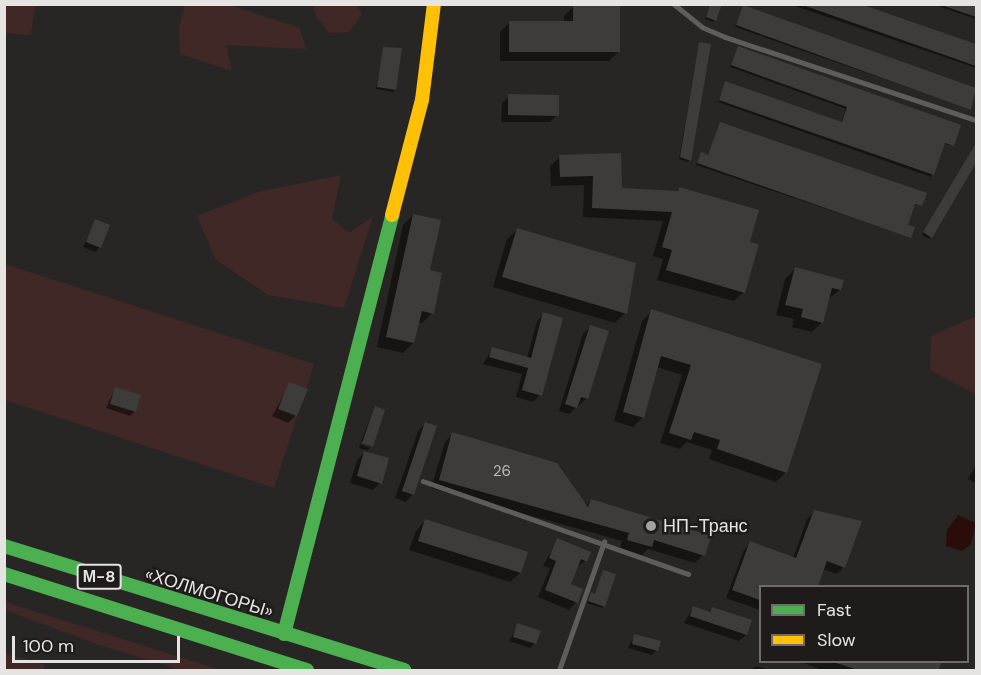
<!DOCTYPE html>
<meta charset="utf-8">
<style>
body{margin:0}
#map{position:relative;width:981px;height:675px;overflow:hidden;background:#282625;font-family:"DM Sans",sans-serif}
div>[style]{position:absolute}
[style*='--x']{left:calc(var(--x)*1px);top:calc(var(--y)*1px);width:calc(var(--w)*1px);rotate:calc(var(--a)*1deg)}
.green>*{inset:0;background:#3f2825}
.water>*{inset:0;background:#2a0c0b}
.shadow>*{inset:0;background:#0007}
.building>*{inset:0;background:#3d3c3b}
.lane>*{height:4.5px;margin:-2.25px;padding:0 2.25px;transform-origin:2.25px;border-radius:2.25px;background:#5f5d5c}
.fast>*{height:14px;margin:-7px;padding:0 7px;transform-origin:7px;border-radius:7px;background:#4caf50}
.slow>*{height:14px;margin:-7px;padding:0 7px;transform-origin:7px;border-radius:7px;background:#ffc107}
.dots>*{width:16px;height:16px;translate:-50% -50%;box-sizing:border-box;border:3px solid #201b1b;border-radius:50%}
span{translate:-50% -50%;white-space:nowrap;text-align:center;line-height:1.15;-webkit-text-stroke:5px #201b1b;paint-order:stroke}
.number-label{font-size:15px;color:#bcb9b9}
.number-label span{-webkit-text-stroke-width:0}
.shield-label span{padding:2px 4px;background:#201b1b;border:2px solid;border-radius:4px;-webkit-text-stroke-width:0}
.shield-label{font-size:16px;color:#e6e3e3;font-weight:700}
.poi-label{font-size:18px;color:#e6e3e3}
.left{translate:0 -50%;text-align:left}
.street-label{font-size:18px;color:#e6e3e3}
.frame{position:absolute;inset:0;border:6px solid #e6e3e3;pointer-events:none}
.legend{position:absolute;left:759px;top:585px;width:210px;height:78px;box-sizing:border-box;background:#201b1b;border:2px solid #6f6b6b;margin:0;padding:8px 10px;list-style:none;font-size:18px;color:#e6e3e3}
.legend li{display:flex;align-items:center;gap:12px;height:30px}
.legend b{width:30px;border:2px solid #6f6b6b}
.scale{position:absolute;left:12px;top:636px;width:168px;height:27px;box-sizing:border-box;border:3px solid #e6e3e3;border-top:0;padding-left:8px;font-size:18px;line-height:21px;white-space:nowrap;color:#e6e3e3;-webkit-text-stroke:4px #201b1b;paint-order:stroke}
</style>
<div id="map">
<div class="green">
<i style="clip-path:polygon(185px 4px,230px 5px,300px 28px,306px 49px,226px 45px,232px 71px,180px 54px,179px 27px)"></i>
<i style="clip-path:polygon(4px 5px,35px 5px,31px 35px,5px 33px)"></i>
<i style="clip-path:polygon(313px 5px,357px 5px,362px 14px,349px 32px,329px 33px,316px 16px)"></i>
<i style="clip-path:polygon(341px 175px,332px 219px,349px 233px,373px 216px,344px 308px,268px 295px,215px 259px,197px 216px,258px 192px)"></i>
<i style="clip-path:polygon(5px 264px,314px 364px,274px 488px,5px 400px)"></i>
<i style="clip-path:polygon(976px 316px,976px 394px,930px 370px,931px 336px)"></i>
<i style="clip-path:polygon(5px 602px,221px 670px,181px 670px,99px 645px,5px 610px)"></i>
<i style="clip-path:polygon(5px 653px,45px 665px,43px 670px,5px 670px)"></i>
</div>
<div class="water">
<i style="clip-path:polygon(958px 515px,976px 523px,971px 544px,962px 551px,946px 546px,947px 530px)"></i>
</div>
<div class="shadow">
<i style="clip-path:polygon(710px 4px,715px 20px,713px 22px,705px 19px)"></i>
<i style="clip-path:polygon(789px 4px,856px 4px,976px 45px,976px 68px)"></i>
<i style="clip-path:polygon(932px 4px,972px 4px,976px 6px,976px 19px)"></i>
<i style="clip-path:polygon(574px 6px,619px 51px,609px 61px,500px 61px,500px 32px,510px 22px,564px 22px,564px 16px)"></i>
<i style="clip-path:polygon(744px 6px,976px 90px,970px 109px,735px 27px)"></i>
<i style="clip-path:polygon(699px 44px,690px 160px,688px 162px,679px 159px)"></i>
<i style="clip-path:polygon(384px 48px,395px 90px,393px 92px,376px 89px)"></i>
<i style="clip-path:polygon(738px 48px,952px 145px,943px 144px,931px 177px,718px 102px,725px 83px,841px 123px,846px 109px,730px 67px)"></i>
<i style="clip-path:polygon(509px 96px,557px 115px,550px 122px,501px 122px,502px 103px)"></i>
<i style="clip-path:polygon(720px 123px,921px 205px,913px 205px,906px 226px,910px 237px,696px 165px,701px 154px,708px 156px)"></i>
<i style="clip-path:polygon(976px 144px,976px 160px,929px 239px,922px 235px)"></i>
<i style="clip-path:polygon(560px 157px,621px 190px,676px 192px,679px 189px,748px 243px,744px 292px,734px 301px,657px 280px,663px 259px,653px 256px,663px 221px,583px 217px,584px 185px,551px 186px,550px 166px)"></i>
<i style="clip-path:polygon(413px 215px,428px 271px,432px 313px,422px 323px,418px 322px,413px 343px,403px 353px,377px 347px,403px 225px)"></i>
<i style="clip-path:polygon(96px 221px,100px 247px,95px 252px,83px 247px)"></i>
<i style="clip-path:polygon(517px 230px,625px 313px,615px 323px,493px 287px,507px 239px)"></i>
<i style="clip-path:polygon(795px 269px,840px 290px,828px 299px,822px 322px,812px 332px,792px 327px,794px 319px,776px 315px,785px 279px)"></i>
<i style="clip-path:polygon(652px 311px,786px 472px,776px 482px,709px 459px,712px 450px,687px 442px,680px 449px,660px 443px,682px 375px,657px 367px,643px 417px,633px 427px,614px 421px,642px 321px)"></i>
<i style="clip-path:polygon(544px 314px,540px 395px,533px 402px,516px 397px,522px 374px,483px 364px,492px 349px,527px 358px,537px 321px)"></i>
<i style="clip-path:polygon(590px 327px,587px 398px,569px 414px,559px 411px,583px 334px)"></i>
<i style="clip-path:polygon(290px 384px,296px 415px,288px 423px,272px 416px)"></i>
<i style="clip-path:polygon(115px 389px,135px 411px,130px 416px,106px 408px)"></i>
<i style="clip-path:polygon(375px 408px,372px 446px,371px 447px,361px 441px)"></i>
<i style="clip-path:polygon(425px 424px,413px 494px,406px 502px,395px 498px,418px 431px)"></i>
<i style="clip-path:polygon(453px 434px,586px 506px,591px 500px,703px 555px,695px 563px,648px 549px,642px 555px,620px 548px,622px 541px,431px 488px,445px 442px)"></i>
<i style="clip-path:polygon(360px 444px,370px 448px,365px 453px,380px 483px,373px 490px,350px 483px,357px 460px,367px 450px,359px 448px)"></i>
<i style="clip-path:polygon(976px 465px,976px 482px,975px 483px,968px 479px)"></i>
<i style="clip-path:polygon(814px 512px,844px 567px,837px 574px,823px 569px,816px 586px,760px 586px,760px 610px,726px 598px,744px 550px,751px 543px,793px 558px,807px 519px)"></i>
<i style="clip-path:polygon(425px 521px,520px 573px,510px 582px,409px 550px,416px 531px)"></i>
<i style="clip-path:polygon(558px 540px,586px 561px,576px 567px,569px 585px,576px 602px,569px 610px,538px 597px,550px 568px,543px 566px)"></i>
<i style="clip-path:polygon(604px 572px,604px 606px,602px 608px,587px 603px,590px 596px,595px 595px)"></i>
<i style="clip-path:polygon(693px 608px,708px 613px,712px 608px,750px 621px,746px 635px,739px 641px,684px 623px)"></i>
<i style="clip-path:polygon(518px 625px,535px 643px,530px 648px,509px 641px)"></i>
<i style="clip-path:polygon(635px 635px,657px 650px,652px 655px,628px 648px)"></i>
<i style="clip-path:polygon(802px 662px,867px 662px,885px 668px,888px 662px,940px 662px,937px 670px,821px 670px)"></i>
<i style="clip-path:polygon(756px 666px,769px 670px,751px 670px)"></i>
</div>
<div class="building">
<i style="clip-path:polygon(710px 4px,722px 4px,716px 21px,706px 17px)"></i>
<i style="clip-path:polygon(800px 4px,860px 4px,976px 44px,976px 66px)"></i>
<i style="clip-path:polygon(945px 4px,976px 4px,976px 17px,944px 6px)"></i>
<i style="clip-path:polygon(573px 5px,620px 5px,620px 52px,509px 52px,509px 21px,573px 21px)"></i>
<i style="clip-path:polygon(743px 5px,976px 88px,971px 110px,736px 25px)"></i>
<i style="clip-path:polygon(699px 42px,711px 44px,691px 161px,680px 157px)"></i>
<i style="clip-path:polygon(738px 46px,961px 125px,954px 146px,945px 143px,934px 175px,719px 100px,725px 81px,842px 122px,847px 107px,731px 65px)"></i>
<i style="clip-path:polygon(383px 47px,402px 48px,396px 90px,377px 87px)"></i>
<i style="clip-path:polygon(508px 94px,559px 95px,559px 116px,508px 115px)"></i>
<i style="clip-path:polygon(720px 122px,927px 193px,922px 206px,915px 204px,908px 225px,915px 227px,911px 238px,697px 163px,701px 152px,708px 155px)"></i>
<i style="clip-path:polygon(976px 143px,976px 163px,932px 238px,923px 232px)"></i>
<i style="clip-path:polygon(621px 153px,622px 188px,678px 191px,679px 187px,759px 210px,750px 242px,759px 244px,745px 293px,666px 270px,672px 250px,662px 247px,672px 212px,592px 208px,593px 176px,560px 177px,559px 155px)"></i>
<i style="clip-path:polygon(413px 214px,441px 220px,430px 270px,442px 273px,434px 314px,422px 311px,414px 343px,386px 337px)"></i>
<i style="clip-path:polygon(95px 219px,110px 225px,101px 248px,86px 242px)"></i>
<i style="clip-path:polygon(517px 228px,636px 263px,627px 314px,502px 277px)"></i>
<i style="clip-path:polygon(795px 267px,844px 280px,841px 290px,832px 288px,823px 323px,801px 317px,803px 309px,785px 305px)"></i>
<i style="clip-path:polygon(651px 309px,822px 364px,787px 473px,717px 449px,720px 440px,694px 432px,691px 440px,669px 433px,691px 365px,661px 356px,644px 418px,623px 412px)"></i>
<i style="clip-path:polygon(543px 312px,563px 318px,542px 396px,522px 390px,528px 368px,489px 357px,492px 347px,531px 358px)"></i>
<i style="clip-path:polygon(590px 325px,609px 331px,588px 399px,581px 397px,577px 408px,565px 404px)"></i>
<i style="clip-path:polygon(289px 382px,308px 389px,297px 416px,278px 409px)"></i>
<i style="clip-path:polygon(115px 387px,141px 395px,136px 412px,110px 404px)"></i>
<i style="clip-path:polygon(375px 406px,385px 410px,373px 447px,362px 443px)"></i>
<i style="clip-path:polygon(425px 422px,437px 426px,414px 495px,402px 491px)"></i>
<i style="clip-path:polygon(452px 432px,557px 463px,588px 507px,591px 499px,711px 536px,705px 556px,654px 540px,652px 547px,627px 540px,629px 533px,439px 480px)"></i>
<i style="clip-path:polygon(364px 451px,389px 458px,382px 484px,357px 476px)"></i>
<i style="clip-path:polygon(814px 510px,862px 521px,845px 568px,827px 561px,818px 586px,760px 586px,760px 600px,732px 590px,750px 541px,796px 558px)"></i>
<i style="clip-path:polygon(425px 519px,528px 552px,521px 573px,418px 541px)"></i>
<i style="clip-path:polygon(557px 538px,591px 552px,587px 562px,581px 559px,571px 584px,583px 589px,578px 603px,545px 590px,556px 561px,549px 558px)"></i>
<i style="clip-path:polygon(603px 570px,616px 574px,605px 607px,588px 601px,591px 592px,595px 594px)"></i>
<i style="clip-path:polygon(693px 606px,710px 612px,712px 607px,752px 620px,747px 635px,690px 616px)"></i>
<i style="clip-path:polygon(517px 623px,541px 631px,536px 644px,513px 637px)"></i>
<i style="clip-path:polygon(634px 634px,661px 641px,658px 651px,632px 644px)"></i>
<i style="clip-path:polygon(942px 662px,938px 670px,858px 670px,836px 663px)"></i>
</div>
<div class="lane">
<i style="--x:674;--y:4;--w:36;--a:39"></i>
<i style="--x:702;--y:27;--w:25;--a:23"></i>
<i style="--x:725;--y:37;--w:264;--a:18.3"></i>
<i style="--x:423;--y:481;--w:281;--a:19.3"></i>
<i style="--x:559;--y:670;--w:136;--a:-70.6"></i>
</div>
<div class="fast">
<i style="--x:4;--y:546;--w:419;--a:17.2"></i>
<i style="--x:4;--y:574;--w:318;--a:17.6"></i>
<i style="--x:284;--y:634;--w:433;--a:-75.5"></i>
</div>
<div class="slow">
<i style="--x:392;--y:215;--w:119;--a:-75.4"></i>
<i style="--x:422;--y:100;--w:97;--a:-82.9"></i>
</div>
<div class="dots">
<i style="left:651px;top:526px;background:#a4a1a0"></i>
</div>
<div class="number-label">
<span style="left:502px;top:472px">26</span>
</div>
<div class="shield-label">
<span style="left:99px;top:577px">М-8</span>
</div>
<div class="poi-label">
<span class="left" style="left:663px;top:526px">НП-Транс</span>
</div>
<div class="street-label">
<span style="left:209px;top:593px;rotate:17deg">«ХОЛМОГОРЫ»</span>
</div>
<div class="frame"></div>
<ul class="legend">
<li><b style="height:8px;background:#4caf50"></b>Fast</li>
<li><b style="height:8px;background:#ffc107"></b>Slow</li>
</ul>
<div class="scale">100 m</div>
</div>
